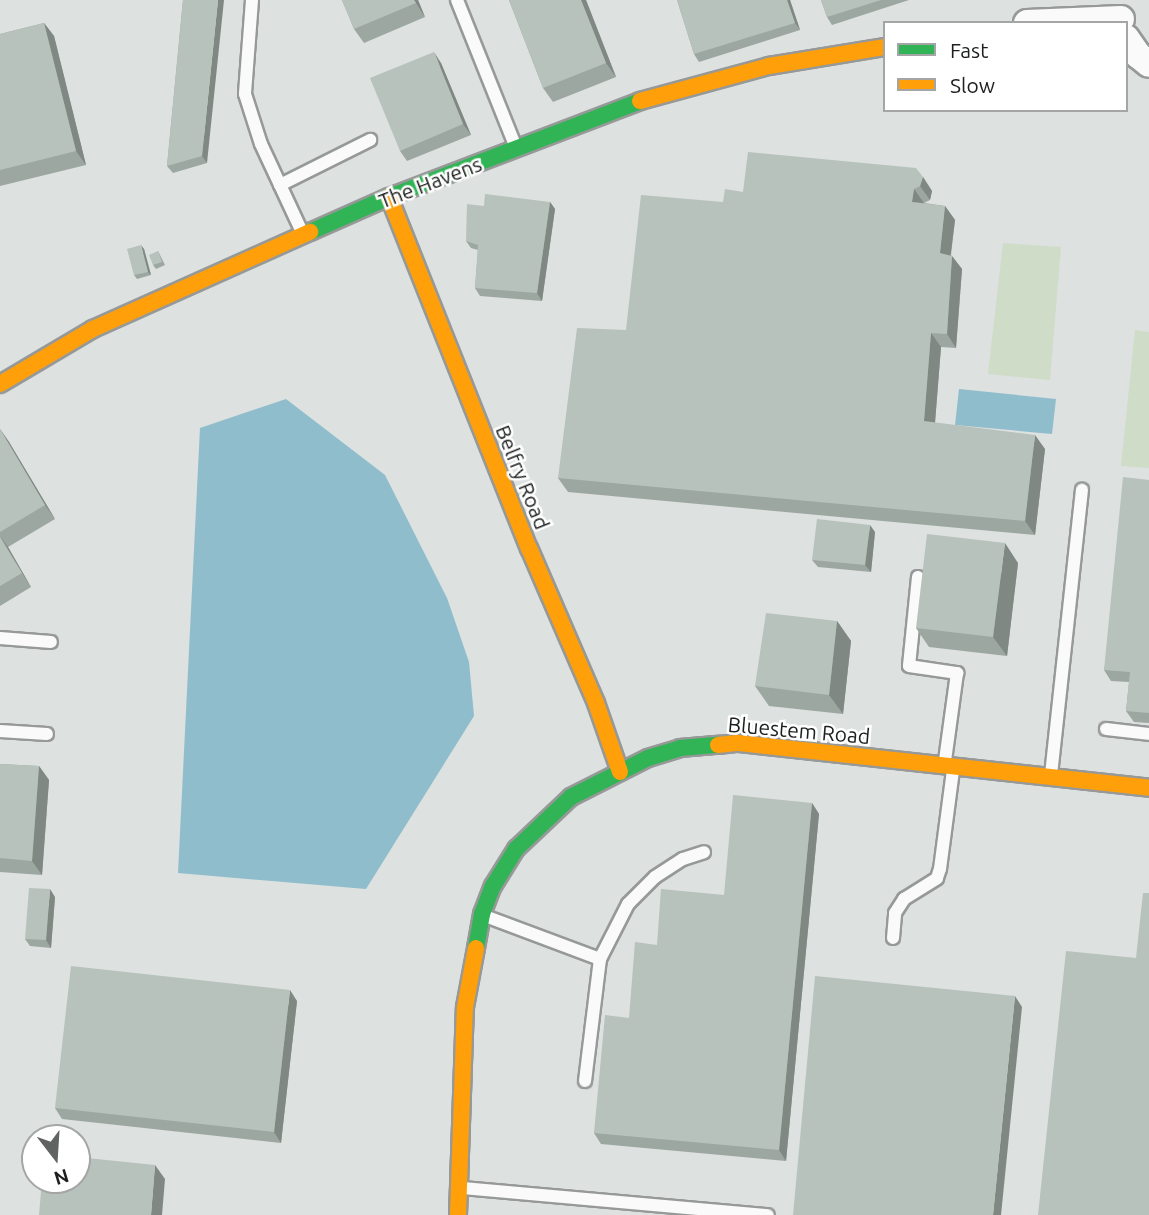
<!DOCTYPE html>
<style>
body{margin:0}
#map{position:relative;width:1149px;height:1215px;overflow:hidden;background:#dde1e0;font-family:Ubuntu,sans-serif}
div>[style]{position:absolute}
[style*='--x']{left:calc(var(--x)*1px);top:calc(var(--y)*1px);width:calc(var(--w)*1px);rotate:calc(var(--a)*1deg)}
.green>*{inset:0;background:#cedcc8}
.water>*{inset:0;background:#8fbdcc}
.roads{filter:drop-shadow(2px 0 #969998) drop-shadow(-2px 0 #969998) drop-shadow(0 2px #969998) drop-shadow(0 -2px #969998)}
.lane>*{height:12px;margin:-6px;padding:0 6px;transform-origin:6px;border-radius:6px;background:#fafafa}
.street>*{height:26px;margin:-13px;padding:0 13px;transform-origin:13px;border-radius:13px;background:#fafafa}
.fast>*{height:16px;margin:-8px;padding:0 8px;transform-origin:8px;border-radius:8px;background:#30b455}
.slow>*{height:16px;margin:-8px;padding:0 8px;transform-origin:8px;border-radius:8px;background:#ff9f0a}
.wall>*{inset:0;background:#9da7a1}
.shaded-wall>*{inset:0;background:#7f8883}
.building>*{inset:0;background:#b6c2bb}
span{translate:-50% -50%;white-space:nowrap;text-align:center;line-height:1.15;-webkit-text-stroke:5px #fff;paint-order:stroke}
.street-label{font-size:21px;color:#1c1f1e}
.legend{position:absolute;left:883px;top:21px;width:245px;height:91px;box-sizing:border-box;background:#fff;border:2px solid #a4a5a5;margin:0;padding:9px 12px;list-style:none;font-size:21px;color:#1c1f1e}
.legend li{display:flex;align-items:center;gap:14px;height:35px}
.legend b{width:35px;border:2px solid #a4a5a5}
.north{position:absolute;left:21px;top:1124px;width:70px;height:70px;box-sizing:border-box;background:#fff;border:2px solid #a4a5a5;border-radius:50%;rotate:163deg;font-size:19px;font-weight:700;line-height:28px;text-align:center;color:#1c1f1e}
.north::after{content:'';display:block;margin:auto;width:24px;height:32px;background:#606362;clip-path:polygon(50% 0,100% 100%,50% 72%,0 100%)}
</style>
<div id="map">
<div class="green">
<i style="clip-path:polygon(1003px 243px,1061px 247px,1050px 380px,988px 374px)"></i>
<i style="clip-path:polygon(1135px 330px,1149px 332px,1149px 468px,1121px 466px)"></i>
</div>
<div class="water">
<i style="clip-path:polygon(959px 389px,1056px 399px,1052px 434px,955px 425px)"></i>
<i style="clip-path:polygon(286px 399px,385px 475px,447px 598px,469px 662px,474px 716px,366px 889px,178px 873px,200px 428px)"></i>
</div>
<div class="roads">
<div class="lane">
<i style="--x:252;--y:0;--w:94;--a:94.3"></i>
<i style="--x:245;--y:94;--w:52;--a:72.3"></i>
<i style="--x:261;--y:144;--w:97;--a:65"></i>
<i style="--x:457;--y:0;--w:156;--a:68.2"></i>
<i style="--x:280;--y:185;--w:101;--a:-26.6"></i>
<i style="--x:918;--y:577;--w:89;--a:95.8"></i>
<i style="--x:909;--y:666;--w:49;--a:8.3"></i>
<i style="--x:957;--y:673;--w:89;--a:97.8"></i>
<i style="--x:0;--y:638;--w:51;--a:4.5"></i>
<i style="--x:1106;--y:729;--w:43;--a:6.6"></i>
<i style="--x:0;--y:731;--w:47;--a:3.7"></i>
<i style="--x:1051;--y:775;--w:287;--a:-83.8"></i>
<i style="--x:485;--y:916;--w:123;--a:20.5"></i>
<i style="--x:600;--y:959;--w:62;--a:-63"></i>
<i style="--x:628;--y:904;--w:38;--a:-45"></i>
<i style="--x:655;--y:877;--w:33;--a:-33"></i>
<i style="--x:683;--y:859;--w:22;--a:-18"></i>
<i style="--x:893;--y:938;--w:25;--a:-85"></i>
<i style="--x:895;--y:913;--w:17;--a:-57"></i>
<i style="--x:904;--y:899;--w:39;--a:-32"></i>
<i style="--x:937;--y:878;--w:9;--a:-72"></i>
<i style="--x:940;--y:869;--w:100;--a:-82.5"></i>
<i style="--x:585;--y:1081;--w:123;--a:-83"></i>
<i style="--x:463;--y:1188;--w:306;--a:5.1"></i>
</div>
<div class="street">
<i style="--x:1027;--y:23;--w:94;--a:-2.4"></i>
<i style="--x:1126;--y:38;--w:21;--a:55"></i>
<i style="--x:1138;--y:55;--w:14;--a:39"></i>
</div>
<div class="fast">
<i style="--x:310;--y:232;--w:86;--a:-23.9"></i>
<i style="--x:389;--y:197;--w:269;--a:-20.9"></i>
<i style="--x:476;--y:948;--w:35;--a:-80"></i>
<i style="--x:482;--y:914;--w:30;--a:-69"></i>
<i style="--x:493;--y:886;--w:44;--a:-58.1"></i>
<i style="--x:516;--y:849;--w:76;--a:-43.4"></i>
<i style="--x:571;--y:797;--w:86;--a:-26.9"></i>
<i style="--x:648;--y:758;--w:34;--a:-17"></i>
<i style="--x:680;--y:748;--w:38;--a:-5"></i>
</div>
<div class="slow">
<i style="--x:640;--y:101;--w:134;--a:-15.2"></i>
<i style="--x:769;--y:66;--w:118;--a:-9.3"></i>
<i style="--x:389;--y:197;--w:378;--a:68.3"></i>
<i style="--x:529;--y:548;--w:169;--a:66.6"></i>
<i style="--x:596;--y:703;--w:73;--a:70.8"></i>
<i style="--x:0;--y:384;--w:108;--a:-30.6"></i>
<i style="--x:93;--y:329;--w:238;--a:-24.1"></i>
<i style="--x:718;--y:745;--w:20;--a:-6"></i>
<i style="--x:738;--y:743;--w:413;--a:6.2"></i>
<i style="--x:458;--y:1215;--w:208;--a:-88.1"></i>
<i style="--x:465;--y:1007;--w:60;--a:-79.4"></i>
</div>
</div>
<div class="wall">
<i style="clip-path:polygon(183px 0,207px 163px,173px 173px,167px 166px)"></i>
<i style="clip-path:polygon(342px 0,418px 0,425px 17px,364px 43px,354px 29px)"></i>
<i style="clip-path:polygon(509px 0,586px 0,616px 77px,553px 102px,543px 88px)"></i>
<i style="clip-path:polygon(677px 0,790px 0,800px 30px,699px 62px,694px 54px)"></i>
<i style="clip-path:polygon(821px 0,909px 0,832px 25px,827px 17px)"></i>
<i style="clip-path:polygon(44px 23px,54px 36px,86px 165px,0 186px,0 34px)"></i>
<i style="clip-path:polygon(441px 63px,471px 135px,407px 161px,400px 151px)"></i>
<i style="clip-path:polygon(923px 177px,932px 191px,930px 200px,924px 203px,945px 206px,955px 220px,951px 255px,962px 269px,956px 348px,941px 347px,935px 423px,1045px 449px,1035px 535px,568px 492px,558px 478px,626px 330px,743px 192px)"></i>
<i style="clip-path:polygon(550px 202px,555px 209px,542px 301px,480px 296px,475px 288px,478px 250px,471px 248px,466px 241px,484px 206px)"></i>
<i style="clip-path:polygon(144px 249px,151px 275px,137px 279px,134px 275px)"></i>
<i style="clip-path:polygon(158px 251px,165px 265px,156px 269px,153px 265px)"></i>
<i style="clip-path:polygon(0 429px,9px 442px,55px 519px,8px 547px,31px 587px,0 606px)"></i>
<i style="clip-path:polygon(1149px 480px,1149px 723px,1134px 722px,1126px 711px,1129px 682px,1111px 681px,1104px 670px)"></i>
<i style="clip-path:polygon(875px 532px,871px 572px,818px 567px,812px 560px)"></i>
<i style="clip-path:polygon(1018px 563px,1007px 656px,929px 647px,916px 628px)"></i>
<i style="clip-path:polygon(837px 621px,851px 641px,843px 714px,769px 706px,755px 686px)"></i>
<i style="clip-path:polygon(0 764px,39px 766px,49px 780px,42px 875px,0 872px)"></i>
<i style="clip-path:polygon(812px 803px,819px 814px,786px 1161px,601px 1144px,594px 1133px,629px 1018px,657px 945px,724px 895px)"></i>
<i style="clip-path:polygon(55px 897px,51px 948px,30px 946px,25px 939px)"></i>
<i style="clip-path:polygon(297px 1001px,281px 1143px,62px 1119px,55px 1108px)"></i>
</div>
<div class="shaded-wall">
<i style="clip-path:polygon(218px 0,224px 0,207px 163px,202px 156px)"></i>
<i style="clip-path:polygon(414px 0,418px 0,425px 17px,416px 3px)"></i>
<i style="clip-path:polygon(581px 0,586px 0,616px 77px,606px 63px)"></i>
<i style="clip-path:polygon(787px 0,790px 0,800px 30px,795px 23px)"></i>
<i style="clip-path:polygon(44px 23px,54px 36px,86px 165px,76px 151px)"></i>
<i style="clip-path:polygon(434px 52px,441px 63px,471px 135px,463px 124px)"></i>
<i style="clip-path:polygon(923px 177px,932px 191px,930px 200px,920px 186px)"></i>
<i style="clip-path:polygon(914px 189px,924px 203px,912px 202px)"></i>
<i style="clip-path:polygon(550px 202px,555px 209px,542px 301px,537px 293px)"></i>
<i style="clip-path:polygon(945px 206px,955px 220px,949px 267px,940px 253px)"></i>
<i style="clip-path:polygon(141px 245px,144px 249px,151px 275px,148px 272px)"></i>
<i style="clip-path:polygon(952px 256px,962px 269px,956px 348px,947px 334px)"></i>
<i style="clip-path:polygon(931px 333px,941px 347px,934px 435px,924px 421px)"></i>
<i style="clip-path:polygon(0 429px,9px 442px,55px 519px,45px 505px)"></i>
<i style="clip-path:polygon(1035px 435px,1045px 449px,1035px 535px,1025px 521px)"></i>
<i style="clip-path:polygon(870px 525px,875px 532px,871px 572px,865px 565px)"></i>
<i style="clip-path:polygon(0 536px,8px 547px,31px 587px,22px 573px)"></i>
<i style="clip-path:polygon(1005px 543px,1018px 563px,1007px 656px,993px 637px)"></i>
<i style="clip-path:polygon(837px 621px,851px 641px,843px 714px,829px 695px)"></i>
<i style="clip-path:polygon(39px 766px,49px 780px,42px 875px,32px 861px)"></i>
<i style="clip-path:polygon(812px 803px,819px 814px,786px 1161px,779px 1150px)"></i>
<i style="clip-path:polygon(50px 889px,55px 897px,51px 948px,46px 940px)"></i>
<i style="clip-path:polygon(290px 990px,297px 1001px,281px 1143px,274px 1132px)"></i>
<i style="clip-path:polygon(1015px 996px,1022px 1007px,1001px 1215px,993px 1215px)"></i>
<i style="clip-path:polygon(155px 1165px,165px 1179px,162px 1215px,151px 1215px)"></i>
</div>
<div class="building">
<i style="clip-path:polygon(183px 0,218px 0,202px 156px,167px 166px)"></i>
<i style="clip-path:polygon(342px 0,414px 0,416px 3px,354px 29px)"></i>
<i style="clip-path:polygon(509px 0,581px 0,606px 63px,543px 88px)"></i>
<i style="clip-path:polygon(677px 0,787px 0,795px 23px,694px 54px)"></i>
<i style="clip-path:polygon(821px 0,881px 0,827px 17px)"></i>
<i style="clip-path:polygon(44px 23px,76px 151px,0 170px,0 34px)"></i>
<i style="clip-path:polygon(434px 52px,463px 124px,400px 151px,370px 78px)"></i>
<i style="clip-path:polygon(748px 152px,916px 168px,923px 177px,920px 186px,914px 189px,912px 202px,945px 206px,940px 253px,952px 256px,947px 334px,931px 333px,924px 421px,1035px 435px,1025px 521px,558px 478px,577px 328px,626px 330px,641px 195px,723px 202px,725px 189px,743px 192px)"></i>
<i style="clip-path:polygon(485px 194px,550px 202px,537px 293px,475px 288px,478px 245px,466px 241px,467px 204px,484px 206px)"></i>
<i style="clip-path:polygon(141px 245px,148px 272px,134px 275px,127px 249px)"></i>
<i style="clip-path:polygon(158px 251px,162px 262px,153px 265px,149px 255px)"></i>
<i style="clip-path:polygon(0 429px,45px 505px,0 532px)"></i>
<i style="clip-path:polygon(1123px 477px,1149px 480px,1149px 713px,1126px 711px,1130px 672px,1104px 670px)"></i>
<i style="clip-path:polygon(817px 519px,870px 525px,865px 565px,812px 560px)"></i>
<i style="clip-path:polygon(927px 534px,1005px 543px,993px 637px,916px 628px)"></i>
<i style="clip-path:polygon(0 537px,22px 573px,0 586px)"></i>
<i style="clip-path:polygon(766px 613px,837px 621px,829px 695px,755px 686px)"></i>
<i style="clip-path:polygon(0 764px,39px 766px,32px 861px,0 858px)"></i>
<i style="clip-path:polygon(733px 795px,812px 803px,779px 1150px,594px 1133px,605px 1015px,629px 1018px,635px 942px,657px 945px,661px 889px,724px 895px)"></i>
<i style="clip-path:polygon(29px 888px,50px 889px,46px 940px,25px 939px)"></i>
<i style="clip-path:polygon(1143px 893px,1149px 893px,1149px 1215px,1038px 1215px,1066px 951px,1136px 958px)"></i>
<i style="clip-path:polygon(71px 966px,290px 990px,274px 1132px,55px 1108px)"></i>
<i style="clip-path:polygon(815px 976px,1015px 996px,993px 1215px,793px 1215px)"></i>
<i style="clip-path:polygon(77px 1157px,155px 1165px,151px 1215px,39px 1215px,42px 1180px,77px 1180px)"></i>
</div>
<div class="street-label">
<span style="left:430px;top:182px;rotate:-21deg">The Havens</span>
<span style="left:523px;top:477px;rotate:68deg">Belfry Road</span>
<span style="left:799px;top:730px;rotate:5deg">Bluestem Road</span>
</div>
<ul class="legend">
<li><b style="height:9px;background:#30b455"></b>Fast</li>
<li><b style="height:9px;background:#ff9f0a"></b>Slow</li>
</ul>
<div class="north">N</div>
</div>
